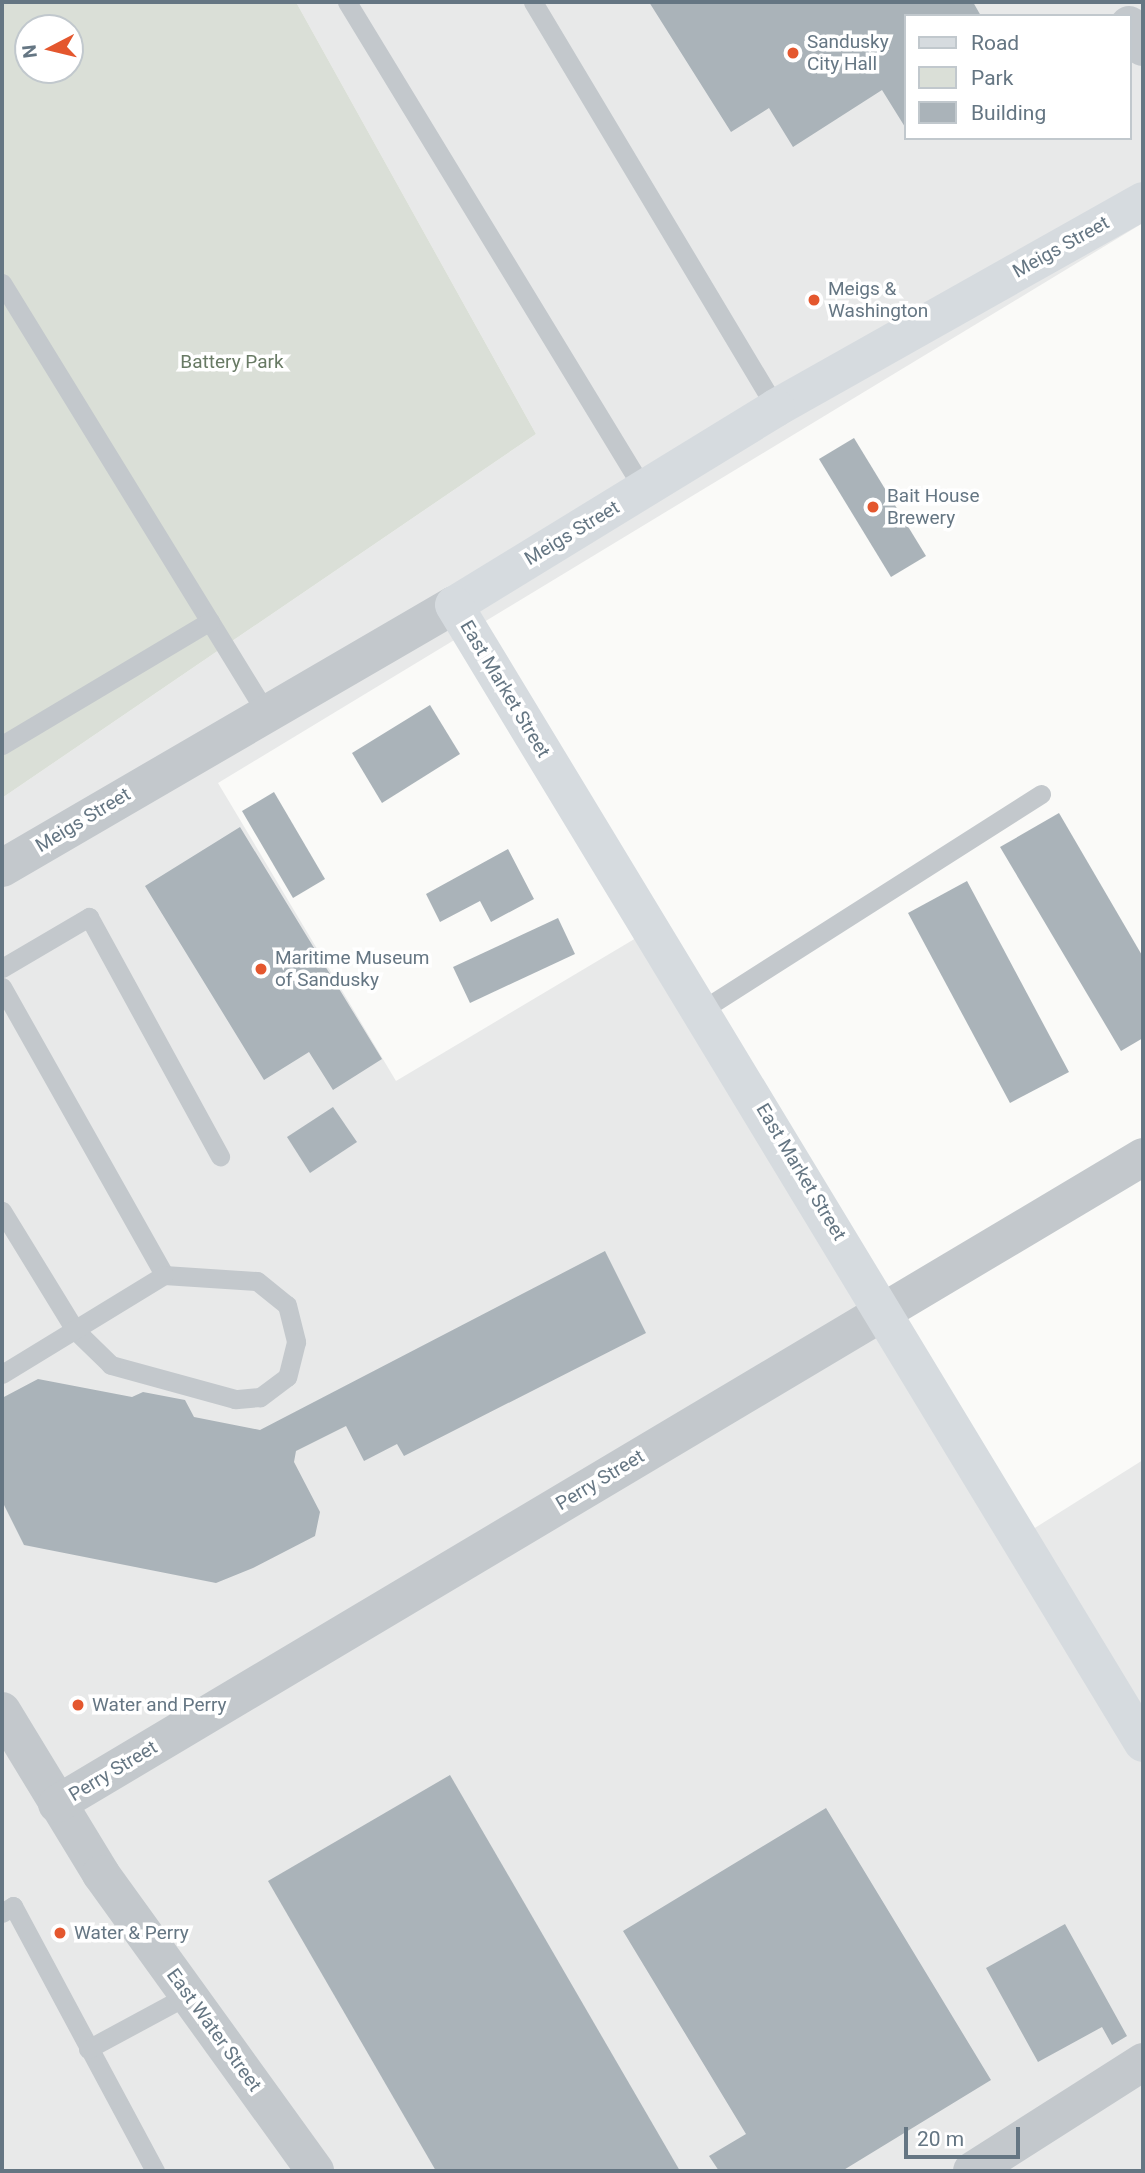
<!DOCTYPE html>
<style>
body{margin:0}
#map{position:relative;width:1145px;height:2173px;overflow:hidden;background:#fafaf8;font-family:Roboto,sans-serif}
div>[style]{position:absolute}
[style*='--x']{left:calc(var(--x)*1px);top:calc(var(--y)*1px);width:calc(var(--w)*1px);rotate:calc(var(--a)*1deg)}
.built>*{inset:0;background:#e8e9e9}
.green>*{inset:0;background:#dadfd7}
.building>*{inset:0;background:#aab3b9}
.lane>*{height:19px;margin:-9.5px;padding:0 9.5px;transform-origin:9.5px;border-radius:9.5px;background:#c3c8cc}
.street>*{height:38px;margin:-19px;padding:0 19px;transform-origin:19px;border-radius:19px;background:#c3c8cc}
.secondary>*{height:38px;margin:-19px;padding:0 19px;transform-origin:19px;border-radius:19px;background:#d6dbdf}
.dots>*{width:19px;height:19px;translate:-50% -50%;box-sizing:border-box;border:4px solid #fff;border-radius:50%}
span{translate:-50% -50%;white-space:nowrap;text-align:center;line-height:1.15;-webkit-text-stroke:7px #fff;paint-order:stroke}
.poi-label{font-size:19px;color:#657683}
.left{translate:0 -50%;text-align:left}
.street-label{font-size:19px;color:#657683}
.park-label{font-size:19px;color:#687a64}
.frame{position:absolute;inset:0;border:4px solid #657683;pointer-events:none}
.legend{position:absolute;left:904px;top:14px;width:228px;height:126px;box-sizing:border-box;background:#fff;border:2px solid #c1c8cd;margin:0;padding:9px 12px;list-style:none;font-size:21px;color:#657683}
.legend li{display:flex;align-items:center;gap:14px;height:35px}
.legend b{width:35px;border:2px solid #c1c8cd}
.north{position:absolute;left:14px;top:14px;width:70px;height:70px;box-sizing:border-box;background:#fff;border:2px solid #c1c8cd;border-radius:50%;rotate:263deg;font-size:19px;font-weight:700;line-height:28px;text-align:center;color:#657683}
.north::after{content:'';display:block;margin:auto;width:24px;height:32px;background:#e4572e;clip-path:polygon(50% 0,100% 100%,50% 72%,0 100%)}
.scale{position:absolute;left:904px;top:2127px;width:116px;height:32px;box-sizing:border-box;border:4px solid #657683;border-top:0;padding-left:9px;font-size:21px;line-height:24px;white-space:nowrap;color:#657683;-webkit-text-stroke:5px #fff;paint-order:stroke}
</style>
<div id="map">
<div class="built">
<i style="clip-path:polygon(evenodd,296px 2px,1143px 2px,1143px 223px,218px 783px,396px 1081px,663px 922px,1030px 1531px,1143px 1460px,1143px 2171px,2px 2171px,2px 798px,536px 434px,296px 2px,905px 16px,1129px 16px,1129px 138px,905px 138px,905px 16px)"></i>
</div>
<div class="green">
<i style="clip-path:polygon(evenodd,2px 2px,296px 2px,536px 434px,2px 798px,2px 2px,28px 28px,70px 28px,70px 70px,28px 70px,28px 28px)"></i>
</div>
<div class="building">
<i style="clip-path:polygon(649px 2px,973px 2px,981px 16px,905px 16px,905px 127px,882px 90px,793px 147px,769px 108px,731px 132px)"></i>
<i style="clip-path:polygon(854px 438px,926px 556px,891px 577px,819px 459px)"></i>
<i style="clip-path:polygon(430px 705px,460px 754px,382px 803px,352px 753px)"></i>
<i style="clip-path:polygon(274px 792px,325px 879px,293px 898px,242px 811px)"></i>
<i style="clip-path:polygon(1059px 813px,1143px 957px,1143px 1038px,1121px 1051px,1000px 847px)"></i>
<i style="clip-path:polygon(240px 827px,382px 1059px,333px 1090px,309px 1052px,264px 1080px,145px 886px)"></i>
<i style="clip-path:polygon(508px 849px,534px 899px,491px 922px,480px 901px,440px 922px,426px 894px)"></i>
<i style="clip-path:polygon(967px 881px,1069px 1072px,1010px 1103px,908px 913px)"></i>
<i style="clip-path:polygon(558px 918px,575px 954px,470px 1003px,453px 967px)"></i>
<i style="clip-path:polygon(333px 1107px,357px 1142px,310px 1173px,287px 1137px)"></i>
<i style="clip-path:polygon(605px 1251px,646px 1333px,404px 1456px,397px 1444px,364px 1461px,346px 1426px,296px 1451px,294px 1462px,320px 1512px,315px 1536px,253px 1568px,216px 1583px,24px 1545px,2px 1501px,2px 1398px,38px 1379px,132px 1397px,143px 1392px,185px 1400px,194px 1417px,260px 1430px)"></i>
<i style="clip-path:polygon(450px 1775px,680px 2171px,436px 2171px,268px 1881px)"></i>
<i style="clip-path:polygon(826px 1808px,991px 2080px,842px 2171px,719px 2171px,709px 2156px,746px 2134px,623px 1931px)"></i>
<i style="clip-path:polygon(1065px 1924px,1127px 2036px,1112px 2045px,1102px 2027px,1038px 2062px,986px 1968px)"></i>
</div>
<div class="lane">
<i style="--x:347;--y:2;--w:571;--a:58.68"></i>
<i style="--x:533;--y:2;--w:473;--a:59.1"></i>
<i style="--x:2;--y:283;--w:502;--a:58.43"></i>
<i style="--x:2;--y:745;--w:242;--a:-30.8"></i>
<i style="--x:2;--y:968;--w:101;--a:-30.4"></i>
<i style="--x:89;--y:917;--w:273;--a:61.3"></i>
<i style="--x:2;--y:987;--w:330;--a:60.6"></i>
<i style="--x:164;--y:1275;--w:93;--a:3.7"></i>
<i style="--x:257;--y:1281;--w:38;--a:39"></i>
<i style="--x:287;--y:1305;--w:38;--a:76"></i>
<i style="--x:296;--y:1342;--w:36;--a:104"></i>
<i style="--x:287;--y:1377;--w:34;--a:143"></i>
<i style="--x:260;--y:1397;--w:25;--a:175"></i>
<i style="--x:235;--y:1399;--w:129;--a:-164.7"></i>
<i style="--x:111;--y:1365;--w:50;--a:-135.8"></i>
<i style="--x:75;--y:1330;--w:140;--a:-121.5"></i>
<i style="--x:702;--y:1010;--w:402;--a:-32.5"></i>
<i style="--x:2;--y:1374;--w:190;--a:-31.4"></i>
<i style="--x:2;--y:1913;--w:13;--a:-32"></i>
<i style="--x:13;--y:1906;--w:301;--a:61.8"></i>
<i style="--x:88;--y:2049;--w:114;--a:-28.4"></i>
</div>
<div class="street">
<i style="--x:1129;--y:25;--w:26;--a:58"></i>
<i style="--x:2;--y:868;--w:523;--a:-30.19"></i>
<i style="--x:2;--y:1711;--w:191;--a:58.7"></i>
<i style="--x:101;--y:1874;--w:366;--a:54.2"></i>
<i style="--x:57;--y:1804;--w:1264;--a:-30.78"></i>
<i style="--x:972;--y:2171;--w:203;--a:-32.5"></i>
</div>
<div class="secondary">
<i style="--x:1143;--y:201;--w:421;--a:150.6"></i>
<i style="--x:776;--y:408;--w:377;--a:148.5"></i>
<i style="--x:454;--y:605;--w:1330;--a:58.81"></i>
</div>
<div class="dots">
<i style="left:793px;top:53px;background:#e4572e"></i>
<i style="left:814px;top:300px;background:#e4572e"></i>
<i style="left:873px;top:507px;background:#e4572e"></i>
<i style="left:261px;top:969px;background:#e4572e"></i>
<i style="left:78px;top:1705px;background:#e4572e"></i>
<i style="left:60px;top:1933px;background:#e4572e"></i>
</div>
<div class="poi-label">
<span class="left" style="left:807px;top:53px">Sandusky<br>City Hall</span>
<span class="left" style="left:828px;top:300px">Meigs &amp;<br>Washington</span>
<span class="left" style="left:887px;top:507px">Bait House<br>Brewery</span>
<span class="left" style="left:275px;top:969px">Maritime Museum<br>of Sandusky</span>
<span class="left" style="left:92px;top:1705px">Water and Perry</span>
<span class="left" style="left:74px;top:1933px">Water &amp; Perry</span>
</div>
<div class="street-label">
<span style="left:1061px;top:247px;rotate:-29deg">Meigs Street</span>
<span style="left:572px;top:533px;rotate:-31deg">Meigs Street</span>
<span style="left:505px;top:689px;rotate:59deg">East Market Street</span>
<span style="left:83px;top:820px;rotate:-31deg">Meigs Street</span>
<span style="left:801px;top:1172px;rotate:59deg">East Market Street</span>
<span style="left:600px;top:1480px;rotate:-31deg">Perry Street</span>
<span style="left:113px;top:1771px;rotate:-31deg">Perry Street</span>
<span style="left:214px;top:2030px;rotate:54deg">East Water Street</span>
</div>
<div class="park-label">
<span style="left:232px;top:362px">Battery Park</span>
</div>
<div class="frame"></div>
<ul class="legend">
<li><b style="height:9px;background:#d6dbdf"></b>Road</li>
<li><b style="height:19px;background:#dadfd7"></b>Park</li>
<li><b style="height:19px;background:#aab3b9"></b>Building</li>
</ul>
<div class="north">N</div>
<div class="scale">20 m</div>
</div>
